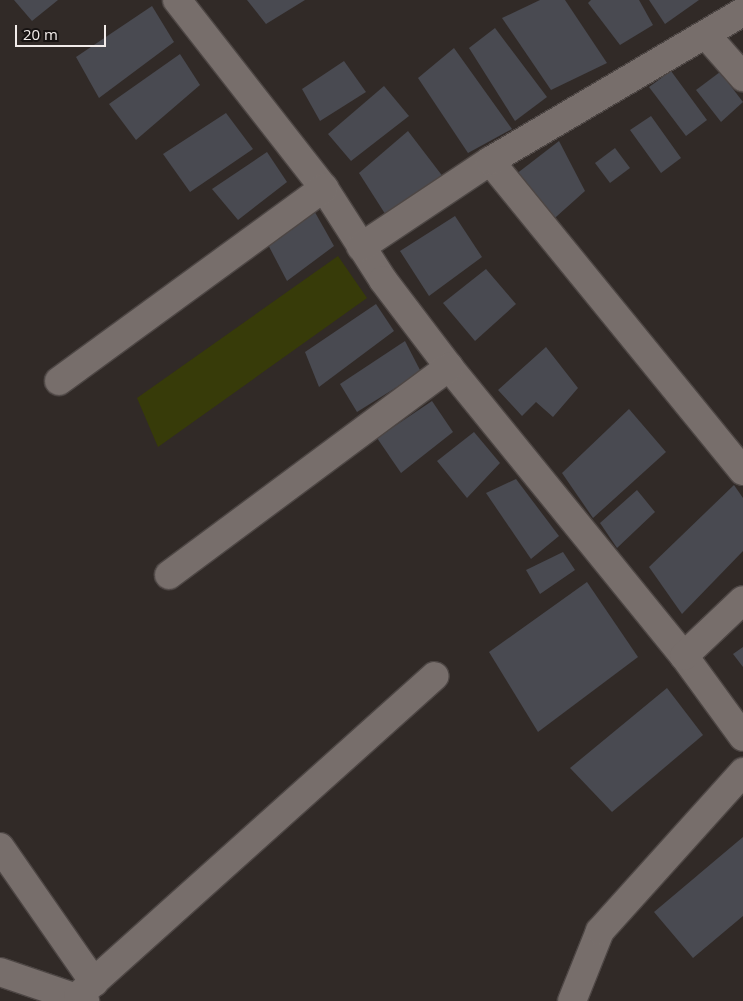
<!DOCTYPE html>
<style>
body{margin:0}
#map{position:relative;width:743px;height:1001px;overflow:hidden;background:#312a27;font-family:"Open Sans",sans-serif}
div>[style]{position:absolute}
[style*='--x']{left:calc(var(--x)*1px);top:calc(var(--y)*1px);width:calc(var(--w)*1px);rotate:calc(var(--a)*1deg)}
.green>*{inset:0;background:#373b09}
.building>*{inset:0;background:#494a51}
.roads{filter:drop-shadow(1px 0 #4d4644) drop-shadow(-1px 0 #4d4644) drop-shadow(0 1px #4d4644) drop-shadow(0 -1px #4d4644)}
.street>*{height:28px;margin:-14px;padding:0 14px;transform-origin:14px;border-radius:14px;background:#776e6b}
span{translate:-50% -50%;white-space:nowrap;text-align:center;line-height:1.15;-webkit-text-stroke:5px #171312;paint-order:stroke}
.scale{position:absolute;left:15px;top:25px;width:91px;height:22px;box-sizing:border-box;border:2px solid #f2ecea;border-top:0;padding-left:6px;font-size:15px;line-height:18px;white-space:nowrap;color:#f2ecea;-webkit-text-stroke:4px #171312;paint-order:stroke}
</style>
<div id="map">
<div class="green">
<i style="clip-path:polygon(338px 256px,367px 298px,158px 447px,137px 398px)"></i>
</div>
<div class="building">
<i style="clip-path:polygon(14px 0,58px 0,32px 21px)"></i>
<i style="clip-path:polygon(247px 0,305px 0,266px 24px)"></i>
<i style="clip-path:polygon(540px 0,565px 0,607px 63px,551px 90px,502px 18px)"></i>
<i style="clip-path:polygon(591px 0,639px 0,653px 25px,620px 45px,588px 3px)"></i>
<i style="clip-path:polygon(649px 0,699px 0,665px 24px)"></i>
<i style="clip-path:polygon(152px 6px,174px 42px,99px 98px,76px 57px)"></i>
<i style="clip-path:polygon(495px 28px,547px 97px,515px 121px,469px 48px)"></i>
<i style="clip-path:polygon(454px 48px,512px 129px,468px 153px,418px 78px)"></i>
<i style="clip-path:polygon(180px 54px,200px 85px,136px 140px,109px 104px)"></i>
<i style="clip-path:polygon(344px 61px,366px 92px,320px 121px,302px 89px)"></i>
<i style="clip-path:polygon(671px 71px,707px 120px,686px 136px,649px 87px)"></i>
<i style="clip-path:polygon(720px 72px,743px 102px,721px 122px,696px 90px)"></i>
<i style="clip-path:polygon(384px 86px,409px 116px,351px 161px,328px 134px)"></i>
<i style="clip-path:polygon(226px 113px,253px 149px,190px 192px,163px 154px)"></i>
<i style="clip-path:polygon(651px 116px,681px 158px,661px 173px,630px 130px)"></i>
<i style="clip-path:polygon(408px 131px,447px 182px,389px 220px,359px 173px)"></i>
<i style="clip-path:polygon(559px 141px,585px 191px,547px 225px,511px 178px)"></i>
<i style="clip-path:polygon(615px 148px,630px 168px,610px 183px,595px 163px)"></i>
<i style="clip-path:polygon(267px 152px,287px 182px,238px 220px,212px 189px)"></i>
<i style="clip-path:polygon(312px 207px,334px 246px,287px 281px,264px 237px)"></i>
<i style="clip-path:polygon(455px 216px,482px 257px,429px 296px,400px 251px)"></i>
<i style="clip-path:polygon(486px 269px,516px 304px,475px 341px,443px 303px)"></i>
<i style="clip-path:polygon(376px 304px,394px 331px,319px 387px,305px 352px)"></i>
<i style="clip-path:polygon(405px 341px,421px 372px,357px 412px,340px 384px)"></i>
<i style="clip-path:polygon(546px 347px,578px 388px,553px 417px,536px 402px,522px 416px,498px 390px)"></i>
<i style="clip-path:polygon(432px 401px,453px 432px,401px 473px,377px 438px)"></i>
<i style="clip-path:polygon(629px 409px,666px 452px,593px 518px,562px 473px)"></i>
<i style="clip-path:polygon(474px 432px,500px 463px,467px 498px,437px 461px)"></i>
<i style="clip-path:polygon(516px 479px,559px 536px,531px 559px,486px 493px)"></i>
<i style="clip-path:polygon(734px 485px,743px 498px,743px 551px,682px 614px,649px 567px)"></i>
<i style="clip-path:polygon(637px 490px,655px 512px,617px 548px,600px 523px)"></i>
<i style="clip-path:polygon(563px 552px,575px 570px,540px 594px,526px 570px)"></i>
<i style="clip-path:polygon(587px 582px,638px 657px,538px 732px,489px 652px)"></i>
<i style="clip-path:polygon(743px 647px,743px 667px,733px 654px)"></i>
<i style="clip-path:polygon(667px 688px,703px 735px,612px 812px,570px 768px)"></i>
<i style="clip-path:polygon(743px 837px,743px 916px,693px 958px,654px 912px)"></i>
</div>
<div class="roads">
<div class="street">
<i style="--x:177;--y:0;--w:239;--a:52"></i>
<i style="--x:324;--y:188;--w:109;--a:57.3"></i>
<i style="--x:383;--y:280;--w:109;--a:52.8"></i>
<i style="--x:449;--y:367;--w:372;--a:50.9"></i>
<i style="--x:684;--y:656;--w:100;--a:53.9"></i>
<i style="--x:707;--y:36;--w:55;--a:48.7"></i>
<i style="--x:490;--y:161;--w:400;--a:50.8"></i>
<i style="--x:361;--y:247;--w:155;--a:-33.7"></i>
<i style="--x:490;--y:161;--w:294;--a:-30.5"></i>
<i style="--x:59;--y:381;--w:328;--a:-36.1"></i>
<i style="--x:169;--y:575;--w:349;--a:-36.6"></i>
<i style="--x:684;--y:656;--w:81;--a:-43.5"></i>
<i style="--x:0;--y:847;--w:165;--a:55.2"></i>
<i style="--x:0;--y:972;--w:90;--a:18.8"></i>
<i style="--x:78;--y:996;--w:479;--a:-41.9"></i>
<i style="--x:572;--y:1001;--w:75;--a:-68.2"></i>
<i style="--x:600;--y:931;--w:214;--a:-48"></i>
</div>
</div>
<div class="scale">20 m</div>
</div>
